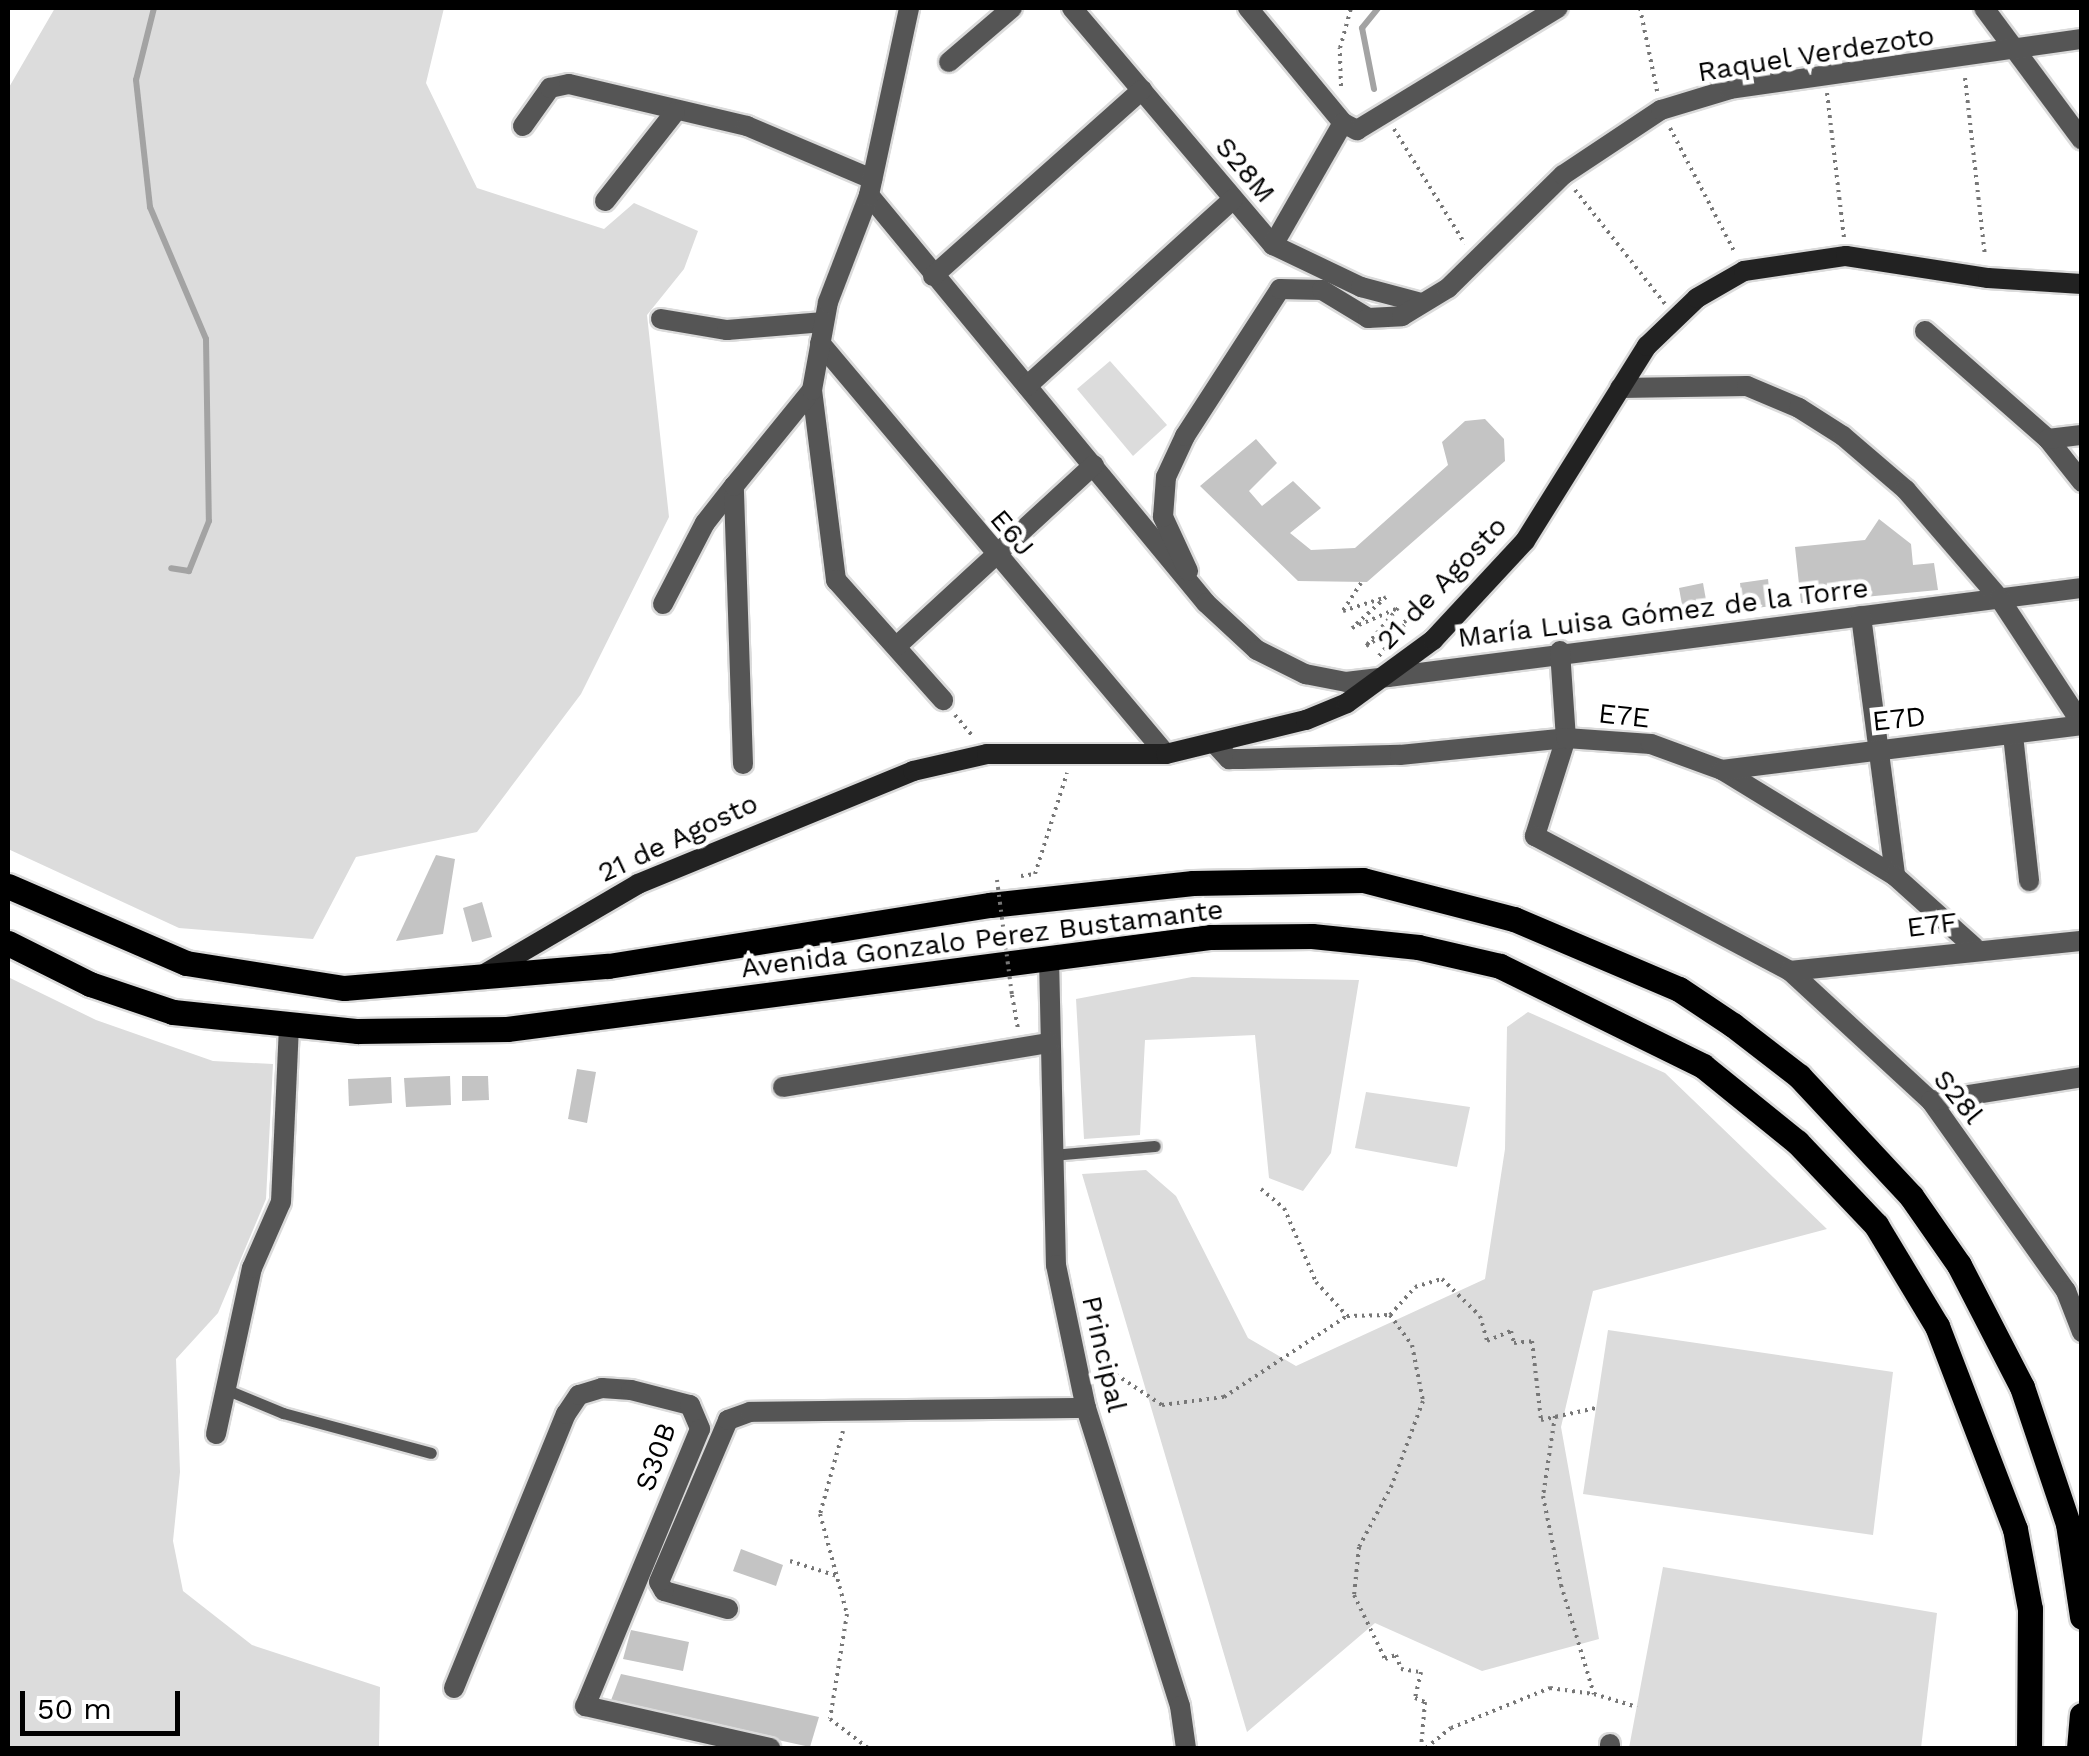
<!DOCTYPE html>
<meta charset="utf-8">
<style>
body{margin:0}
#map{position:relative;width:2089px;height:1756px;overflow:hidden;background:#fff;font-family:"Work Sans",sans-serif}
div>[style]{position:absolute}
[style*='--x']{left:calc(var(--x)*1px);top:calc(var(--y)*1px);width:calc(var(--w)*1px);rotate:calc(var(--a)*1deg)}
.green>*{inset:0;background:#dcdcdc}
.stream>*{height:6px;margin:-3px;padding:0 3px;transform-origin:3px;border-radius:3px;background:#a3a3a3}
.building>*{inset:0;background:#c4c4c4}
.path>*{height:4px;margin-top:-2px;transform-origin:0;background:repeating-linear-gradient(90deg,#777 0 2.5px,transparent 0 7.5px)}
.roads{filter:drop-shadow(2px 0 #dbdbdb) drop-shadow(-2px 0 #dbdbdb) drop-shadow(0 2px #dbdbdb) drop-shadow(0 -2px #dbdbdb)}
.lane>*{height:11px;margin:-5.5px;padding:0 5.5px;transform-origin:5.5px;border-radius:5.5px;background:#555}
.street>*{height:20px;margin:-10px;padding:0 10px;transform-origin:10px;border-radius:10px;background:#555}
.secondary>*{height:20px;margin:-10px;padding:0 10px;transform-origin:10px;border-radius:10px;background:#222}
.primary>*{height:25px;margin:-12.5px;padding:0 12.5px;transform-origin:12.5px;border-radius:12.5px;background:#000}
.path-bridge>*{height:4px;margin-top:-2px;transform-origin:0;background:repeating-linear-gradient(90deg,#777 0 2.5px,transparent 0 7.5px)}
span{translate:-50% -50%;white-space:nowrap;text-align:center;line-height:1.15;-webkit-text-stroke:9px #fff;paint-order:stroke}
.street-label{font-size:28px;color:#000}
.frame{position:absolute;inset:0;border:10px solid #000;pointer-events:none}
.scale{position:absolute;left:20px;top:1691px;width:160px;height:45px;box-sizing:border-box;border:5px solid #000;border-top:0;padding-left:12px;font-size:30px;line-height:35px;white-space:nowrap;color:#000;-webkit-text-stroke:8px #fff;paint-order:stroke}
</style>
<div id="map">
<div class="green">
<i style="clip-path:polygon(55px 8px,444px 8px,426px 83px,477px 188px,604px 229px,634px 203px,698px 231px,684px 269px,647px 315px,669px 517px,581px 694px,477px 832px,356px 857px,313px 939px,179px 928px,8px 849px,8px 89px)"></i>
<i style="clip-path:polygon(1110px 361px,1167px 425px,1133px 456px,1077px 389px)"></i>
<i style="clip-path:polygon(8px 977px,96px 1020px,213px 1061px,273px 1064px,266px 1199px,218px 1313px,176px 1359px,180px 1472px,173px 1541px,183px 1591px,252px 1645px,380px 1687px,379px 1748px,8px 1748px)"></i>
<i style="clip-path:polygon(1192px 977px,1359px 980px,1331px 1153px,1303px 1191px,1269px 1178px,1255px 1035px,1145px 1040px,1140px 1135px,1084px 1139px,1076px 999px)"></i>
<i style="clip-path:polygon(1528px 1012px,1665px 1073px,1827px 1229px,1593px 1291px,1561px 1427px,1599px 1639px,1482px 1671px,1375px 1623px,1247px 1732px,1082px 1174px,1146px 1170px,1176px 1196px,1248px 1338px,1296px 1366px,1485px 1279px,1505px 1149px,1507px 1027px)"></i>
<i style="clip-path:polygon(1366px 1092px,1470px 1107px,1457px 1167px,1355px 1148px)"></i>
<i style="clip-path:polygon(1608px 1330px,1893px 1372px,1873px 1535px,1583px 1494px)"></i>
<i style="clip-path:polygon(1663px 1567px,1937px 1613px,1921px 1748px,1629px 1748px)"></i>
</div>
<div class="stream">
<i style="--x:154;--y:8;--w:74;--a:104"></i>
<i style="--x:136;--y:80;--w:128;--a:83.7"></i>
<i style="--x:150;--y:207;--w:143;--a:67"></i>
<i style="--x:206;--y:339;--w:182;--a:89.1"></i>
<i style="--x:209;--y:521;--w:54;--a:111.8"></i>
<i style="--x:189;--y:571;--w:18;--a:-171"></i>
<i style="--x:1374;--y:89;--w:62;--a:-101.1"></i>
<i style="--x:1362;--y:28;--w:26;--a:-51"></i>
</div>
<div class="building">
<i style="clip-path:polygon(1485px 419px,1504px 439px,1505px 461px,1367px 582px,1298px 581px,1200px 486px,1256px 439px,1277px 463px,1249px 491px,1262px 506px,1293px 481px,1321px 508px,1290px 533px,1311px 550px,1355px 548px,1448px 465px,1442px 442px,1465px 421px)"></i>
<i style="clip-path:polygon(1879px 519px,1911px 544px,1913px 565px,1934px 563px,1938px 590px,1801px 603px,1795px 547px,1865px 540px)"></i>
<i style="clip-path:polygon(1768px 579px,1771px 606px,1743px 610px,1740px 583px)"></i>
<i style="clip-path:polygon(1703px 583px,1709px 617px,1685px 621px,1679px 588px)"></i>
<i style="clip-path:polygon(436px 855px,455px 859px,443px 934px,396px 941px)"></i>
<i style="clip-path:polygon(482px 902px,492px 937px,472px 942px,463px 908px)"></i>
<i style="clip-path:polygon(577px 1069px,596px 1072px,587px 1123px,568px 1119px)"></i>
<i style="clip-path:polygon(450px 1076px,451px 1105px,406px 1107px,404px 1078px)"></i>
<i style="clip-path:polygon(462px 1076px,488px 1076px,489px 1100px,462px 1101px)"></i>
<i style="clip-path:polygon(391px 1077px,392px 1103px,349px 1106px,348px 1079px)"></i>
<i style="clip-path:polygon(741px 1549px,783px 1565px,776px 1586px,733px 1571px)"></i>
<i style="clip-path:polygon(631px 1630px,689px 1642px,683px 1671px,623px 1659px)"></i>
<i style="clip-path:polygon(621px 1674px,819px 1717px,810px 1747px,610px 1703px)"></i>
</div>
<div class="path">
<i style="--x:1640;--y:8;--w:85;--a:78.4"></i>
<i style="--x:1965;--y:78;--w:180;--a:83.6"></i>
<i style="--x:1341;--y:86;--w:38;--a:-92"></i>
<i style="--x:1340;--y:48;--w:41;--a:-74.6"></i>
<i style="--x:1827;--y:93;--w:146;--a:83.3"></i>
<i style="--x:1670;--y:128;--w:141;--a:62.5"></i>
<i style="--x:1394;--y:129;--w:135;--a:58.3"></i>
<i style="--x:1575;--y:190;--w:145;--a:51.7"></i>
<i style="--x:1361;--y:583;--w:33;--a:123"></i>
<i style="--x:1343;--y:611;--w:45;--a:-18"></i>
<i style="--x:1386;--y:597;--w:46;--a:137.6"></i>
<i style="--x:1352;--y:628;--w:50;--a:-23.5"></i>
<i style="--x:1398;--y:608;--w:50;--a:130.1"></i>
<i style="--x:1366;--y:646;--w:51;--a:-32.1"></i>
<i style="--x:1409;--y:619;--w:48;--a:129"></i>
<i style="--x:955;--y:715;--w:26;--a:50"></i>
<i style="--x:1021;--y:876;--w:14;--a:-8"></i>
<i style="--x:1035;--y:874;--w:106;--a:-72.4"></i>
<i style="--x:1012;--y:995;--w:35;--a:80"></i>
<i style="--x:1261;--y:1189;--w:30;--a:40"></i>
<i style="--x:1284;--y:1208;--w:81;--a:66.6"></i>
<i style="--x:1316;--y:1282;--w:46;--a:47.6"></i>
<i style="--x:1390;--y:1315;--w:37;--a:54"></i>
<i style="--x:1412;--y:1345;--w:57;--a:78.9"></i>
<i style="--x:1423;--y:1401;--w:90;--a:110.3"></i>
<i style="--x:1392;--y:1485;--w:70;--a:118"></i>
<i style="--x:1359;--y:1547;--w:48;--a:95.9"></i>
<i style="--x:1354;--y:1595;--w:71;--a:64.2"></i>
<i style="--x:1385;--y:1659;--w:12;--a:-20"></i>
<i style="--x:1396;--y:1655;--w:15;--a:70"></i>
<i style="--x:1401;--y:1669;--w:20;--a:9"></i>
<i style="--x:1421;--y:1672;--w:27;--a:103"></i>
<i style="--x:1415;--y:1698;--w:11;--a:22"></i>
<i style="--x:1425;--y:1702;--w:46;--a:95"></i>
<i style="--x:1097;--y:1362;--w:78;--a:33.5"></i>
<i style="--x:1162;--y:1405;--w:63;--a:-7.4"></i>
<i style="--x:1224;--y:1397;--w:147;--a:-33.4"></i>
<i style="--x:1347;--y:1316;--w:43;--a:-1.3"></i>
<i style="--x:1390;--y:1315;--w:38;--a:-48"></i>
<i style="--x:1415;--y:1287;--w:28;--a:-17"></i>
<i style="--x:1442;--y:1279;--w:53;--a:44.2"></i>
<i style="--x:1480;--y:1316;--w:26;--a:74"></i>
<i style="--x:1487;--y:1341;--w:26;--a:-23"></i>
<i style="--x:1511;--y:1331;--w:12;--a:76"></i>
<i style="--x:1514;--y:1343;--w:18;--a:-6"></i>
<i style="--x:1532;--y:1341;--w:80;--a:83.5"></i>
<i style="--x:1541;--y:1420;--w:56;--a:-12.3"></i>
<i style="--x:1555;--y:1416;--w:81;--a:98.5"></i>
<i style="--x:1543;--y:1496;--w:91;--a:78.6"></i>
<i style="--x:1561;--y:1585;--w:114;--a:73.2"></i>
<i style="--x:1594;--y:1694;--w:45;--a:16.8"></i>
<i style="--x:843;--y:1431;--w:86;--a:105.5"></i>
<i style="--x:820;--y:1514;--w:104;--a:74.9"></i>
<i style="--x:847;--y:1614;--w:106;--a:99.2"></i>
<i style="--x:830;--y:1719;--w:48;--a:37.3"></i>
<i style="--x:790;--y:1561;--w:49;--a:17.7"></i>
<i style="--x:1426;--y:1748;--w:32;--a:-39"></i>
<i style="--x:1451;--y:1728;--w:107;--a:-22"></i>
<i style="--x:1550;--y:1688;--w:44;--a:7.8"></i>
</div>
<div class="roads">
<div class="lane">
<i style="--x:1052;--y:1155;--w:103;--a:-5"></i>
<i style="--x:225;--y:1389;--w:63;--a:22.5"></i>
<i style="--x:283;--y:1413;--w:153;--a:15.1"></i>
</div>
<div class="street">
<i style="--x:1072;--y:8;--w:311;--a:49.7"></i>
<i style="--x:1273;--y:245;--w:98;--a:25.5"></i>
<i style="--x:1361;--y:287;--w:62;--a:14.9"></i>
<i style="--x:1248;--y:8;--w:149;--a:50.4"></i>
<i style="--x:1343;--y:123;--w:16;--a:27"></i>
<i style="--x:1357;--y:130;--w:235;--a:-31.3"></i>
<i style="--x:1984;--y:8;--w:164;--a:53.4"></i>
<i style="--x:949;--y:62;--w:83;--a:-40.6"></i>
<i style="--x:523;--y:126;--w:47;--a:-54.6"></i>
<i style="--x:550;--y:88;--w:19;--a:-12"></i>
<i style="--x:569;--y:84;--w:183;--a:13.3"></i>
<i style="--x:747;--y:126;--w:136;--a:23"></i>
<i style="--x:869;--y:195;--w:529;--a:50.44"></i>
<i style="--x:1206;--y:603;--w:69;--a:42.7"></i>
<i style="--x:1257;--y:650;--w:54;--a:26.6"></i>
<i style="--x:1305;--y:674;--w:42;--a:11"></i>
<i style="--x:1346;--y:682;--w:42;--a:-6.8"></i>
<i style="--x:1388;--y:677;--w:700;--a:-7.31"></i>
<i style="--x:605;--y:201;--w:113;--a:-51.8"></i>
<i style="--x:1273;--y:245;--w:141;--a:-60.2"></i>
<i style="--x:933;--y:276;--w:280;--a:-41.7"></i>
<i style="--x:661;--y:319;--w:67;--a:9.5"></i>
<i style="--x:727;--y:330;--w:97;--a:-4.7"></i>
<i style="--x:1925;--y:331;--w:164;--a:41.3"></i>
<i style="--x:2048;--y:439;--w:55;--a:51.7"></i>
<i style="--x:820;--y:343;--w:537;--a:49.91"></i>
<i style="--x:1027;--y:386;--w:278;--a:-42.2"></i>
<i style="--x:1620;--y:388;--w:127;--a:-0.9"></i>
<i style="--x:1747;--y:386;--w:56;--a:22.9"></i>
<i style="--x:1799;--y:408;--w:52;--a:32.5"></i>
<i style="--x:1843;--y:436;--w:83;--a:40.6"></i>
<i style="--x:1906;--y:490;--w:144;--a:49.2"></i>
<i style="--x:2000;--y:599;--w:149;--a:56.7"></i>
<i style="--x:812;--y:390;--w:192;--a:82.8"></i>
<i style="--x:836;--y:580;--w:161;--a:48.3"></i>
<i style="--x:2048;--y:439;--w:34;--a:-7"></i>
<i style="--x:1188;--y:571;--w:60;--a:-114.8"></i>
<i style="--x:1163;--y:517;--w:40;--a:-85.7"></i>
<i style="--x:1166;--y:477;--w:45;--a:-65.1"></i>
<i style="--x:1185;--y:436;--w:175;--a:-57.1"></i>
<i style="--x:1280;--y:289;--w:42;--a:1.4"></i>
<i style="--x:1322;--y:290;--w:54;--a:31.3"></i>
<i style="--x:1368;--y:318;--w:34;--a:-3"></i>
<i style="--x:1402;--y:316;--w:54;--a:-31.3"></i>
<i style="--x:1448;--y:288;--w:161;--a:-44.5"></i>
<i style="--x:1563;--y:175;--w:118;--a:-33.6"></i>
<i style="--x:1661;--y:110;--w:72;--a:-16.9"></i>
<i style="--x:1730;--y:89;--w:356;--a:-8.1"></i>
<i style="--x:663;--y:604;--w:91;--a:-62.6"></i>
<i style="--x:705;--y:523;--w:47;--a:-51.9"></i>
<i style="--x:1861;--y:616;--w:262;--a:82.5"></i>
<i style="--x:898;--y:645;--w:266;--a:-42.6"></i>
<i style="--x:1560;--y:651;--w:87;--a:86.1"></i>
<i style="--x:1566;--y:738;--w:103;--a:107.6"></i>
<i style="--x:1535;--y:836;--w:289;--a:27.9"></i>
<i style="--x:1790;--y:971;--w:192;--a:42.7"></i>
<i style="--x:1931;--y:1101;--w:233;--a:54.6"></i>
<i style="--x:2066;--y:1291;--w:44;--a:68.7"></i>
<i style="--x:2013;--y:735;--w:147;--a:83.7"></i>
<i style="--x:1215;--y:744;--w:21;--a:47"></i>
<i style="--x:1229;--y:759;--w:13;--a:0"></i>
<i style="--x:1242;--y:759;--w:158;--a:-1.5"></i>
<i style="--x:1400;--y:755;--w:167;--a:-5.8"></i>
<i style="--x:1566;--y:738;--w:85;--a:4"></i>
<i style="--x:1651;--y:744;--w:76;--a:20.1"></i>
<i style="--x:1722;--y:770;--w:203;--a:31.5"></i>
<i style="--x:1895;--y:876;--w:106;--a:41.9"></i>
<i style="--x:743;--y:764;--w:278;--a:-91.9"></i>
<i style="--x:734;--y:486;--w:124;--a:-50.9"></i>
<i style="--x:812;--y:390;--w:89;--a:-79.7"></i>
<i style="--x:828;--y:302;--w:115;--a:-69"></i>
<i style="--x:869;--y:195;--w:191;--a:-77.9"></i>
<i style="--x:1722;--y:770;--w:363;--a:-7.1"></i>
<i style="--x:1049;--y:958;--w:307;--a:88.7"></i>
<i style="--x:1056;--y:1265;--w:146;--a:78.2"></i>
<i style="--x:1086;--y:1408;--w:312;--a:72.5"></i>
<i style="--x:1180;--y:1706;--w:42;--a:81.9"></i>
<i style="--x:1790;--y:971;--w:294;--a:-5.9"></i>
<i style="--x:783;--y:1087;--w:269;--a:-9.4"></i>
<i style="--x:1931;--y:1101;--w:153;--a:-9"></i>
<i style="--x:216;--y:1434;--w:170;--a:-77.8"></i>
<i style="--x:252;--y:1268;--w:72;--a:-66.3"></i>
<i style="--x:281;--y:1202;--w:176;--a:-87.4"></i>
<i style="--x:728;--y:1609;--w:66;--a:-164.3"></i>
<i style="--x:664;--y:1591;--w:10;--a:-119"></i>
<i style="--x:659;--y:1582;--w:176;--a:-66.9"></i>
<i style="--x:728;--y:1420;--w:23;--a:-20"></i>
<i style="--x:750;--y:1412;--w:336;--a:-0.7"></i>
<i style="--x:454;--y:1688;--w:296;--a:-67.8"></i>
<i style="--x:566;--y:1414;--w:23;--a:-56"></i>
<i style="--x:579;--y:1395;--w:24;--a:-17"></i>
<i style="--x:602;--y:1388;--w:29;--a:4"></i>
<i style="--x:631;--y:1390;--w:61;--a:14.3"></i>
<i style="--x:690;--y:1405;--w:26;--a:67"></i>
<i style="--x:700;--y:1429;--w:300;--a:112.5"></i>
<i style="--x:585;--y:1706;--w:190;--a:12.8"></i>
<i style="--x:1610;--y:1748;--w:4;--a:-90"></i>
</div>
<div class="secondary">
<i style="--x:479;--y:977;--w:184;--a:-30.3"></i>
<i style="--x:638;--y:884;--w:297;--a:-22.3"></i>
<i style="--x:913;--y:771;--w:76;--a:-12.9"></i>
<i style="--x:987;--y:754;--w:179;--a:0"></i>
<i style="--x:1166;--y:754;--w:144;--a:-13.7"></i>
<i style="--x:1306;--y:720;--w:44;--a:-22.5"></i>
<i style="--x:1347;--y:703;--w:107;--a:-36.2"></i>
<i style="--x:1433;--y:640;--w:135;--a:-47.1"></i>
<i style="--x:1525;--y:541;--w:230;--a:-58"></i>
<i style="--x:1647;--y:346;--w:69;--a:-43.8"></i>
<i style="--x:1697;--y:298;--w:54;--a:-29.9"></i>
<i style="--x:1744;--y:271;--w:103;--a:-8.4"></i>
<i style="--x:1846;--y:256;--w:144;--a:8.8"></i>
<i style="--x:1988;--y:278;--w:94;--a:3.7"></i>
</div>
<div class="primary">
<i style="--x:8;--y:886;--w:194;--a:23.4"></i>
<i style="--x:186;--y:963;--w:160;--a:9"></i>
<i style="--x:344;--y:988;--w:265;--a:-4.8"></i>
<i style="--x:608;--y:966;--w:387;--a:-9.1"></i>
<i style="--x:990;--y:905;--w:204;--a:-6.2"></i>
<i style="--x:1193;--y:883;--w:170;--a:-1"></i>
<i style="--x:1363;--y:880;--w:156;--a:14.5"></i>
<i style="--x:1514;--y:919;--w:179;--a:23"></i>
<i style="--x:1679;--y:989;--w:65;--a:33.7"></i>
<i style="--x:1733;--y:1025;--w:83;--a:37.7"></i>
<i style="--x:1799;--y:1076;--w:164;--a:47"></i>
<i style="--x:1911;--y:1196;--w:84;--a:55.2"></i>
<i style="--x:1959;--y:1265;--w:137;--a:62.7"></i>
<i style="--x:2022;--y:1387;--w:145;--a:71.4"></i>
<i style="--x:2068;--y:1524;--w:94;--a:81.4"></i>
<i style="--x:8;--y:943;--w:92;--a:26.6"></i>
<i style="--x:90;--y:984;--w:88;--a:18.6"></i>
<i style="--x:173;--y:1012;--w:186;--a:5.9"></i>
<i style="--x:358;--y:1031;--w:149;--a:-0.8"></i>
<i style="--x:507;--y:1029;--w:710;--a:-7.45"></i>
<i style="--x:1211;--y:937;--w:101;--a:-0.6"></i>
<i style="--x:1312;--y:936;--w:107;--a:5.9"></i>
<i style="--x:1418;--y:947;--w:84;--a:13"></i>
<i style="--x:1500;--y:966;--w:226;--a:26.2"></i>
<i style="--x:1703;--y:1066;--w:121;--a:39"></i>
<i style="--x:1797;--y:1142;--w:115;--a:46.4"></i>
<i style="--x:1876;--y:1225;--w:118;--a:58.9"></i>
<i style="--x:1937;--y:1326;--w:217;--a:69"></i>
<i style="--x:2015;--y:1529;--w:81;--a:79.4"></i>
<i style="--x:2030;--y:1609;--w:139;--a:90.4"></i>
<i style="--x:2079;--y:1748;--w:33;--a:-85"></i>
</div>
</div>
<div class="path-bridge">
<i style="--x:997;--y:880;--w:116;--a:82.6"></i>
</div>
<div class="street-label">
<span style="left:1816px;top:54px;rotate:-9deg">Raquel Verdezoto</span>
<span style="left:1245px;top:170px;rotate:50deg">S28M</span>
<span style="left:1012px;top:533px;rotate:50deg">E6J</span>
<span style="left:1442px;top:583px;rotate:-46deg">21 de Agosto</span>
<span style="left:1663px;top:613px;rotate:-7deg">María Luisa Gómez de la Torre</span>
<span style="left:1624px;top:716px;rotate:6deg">E7E</span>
<span style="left:1899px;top:719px;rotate:-6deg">E7D</span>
<span style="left:678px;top:838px;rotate:-25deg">21 de Agosto</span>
<span style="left:1932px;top:925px;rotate:-7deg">E7F</span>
<span style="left:982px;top:939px;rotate:-7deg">Avenida Gonzalo Perez Bustamante</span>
<span style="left:1958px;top:1097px;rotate:51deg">S28l</span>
<span style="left:1104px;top:1354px;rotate:77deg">Principal</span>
<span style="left:656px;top:1457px;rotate:-70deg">S30B</span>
</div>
<div class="frame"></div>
<div class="scale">50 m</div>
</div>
